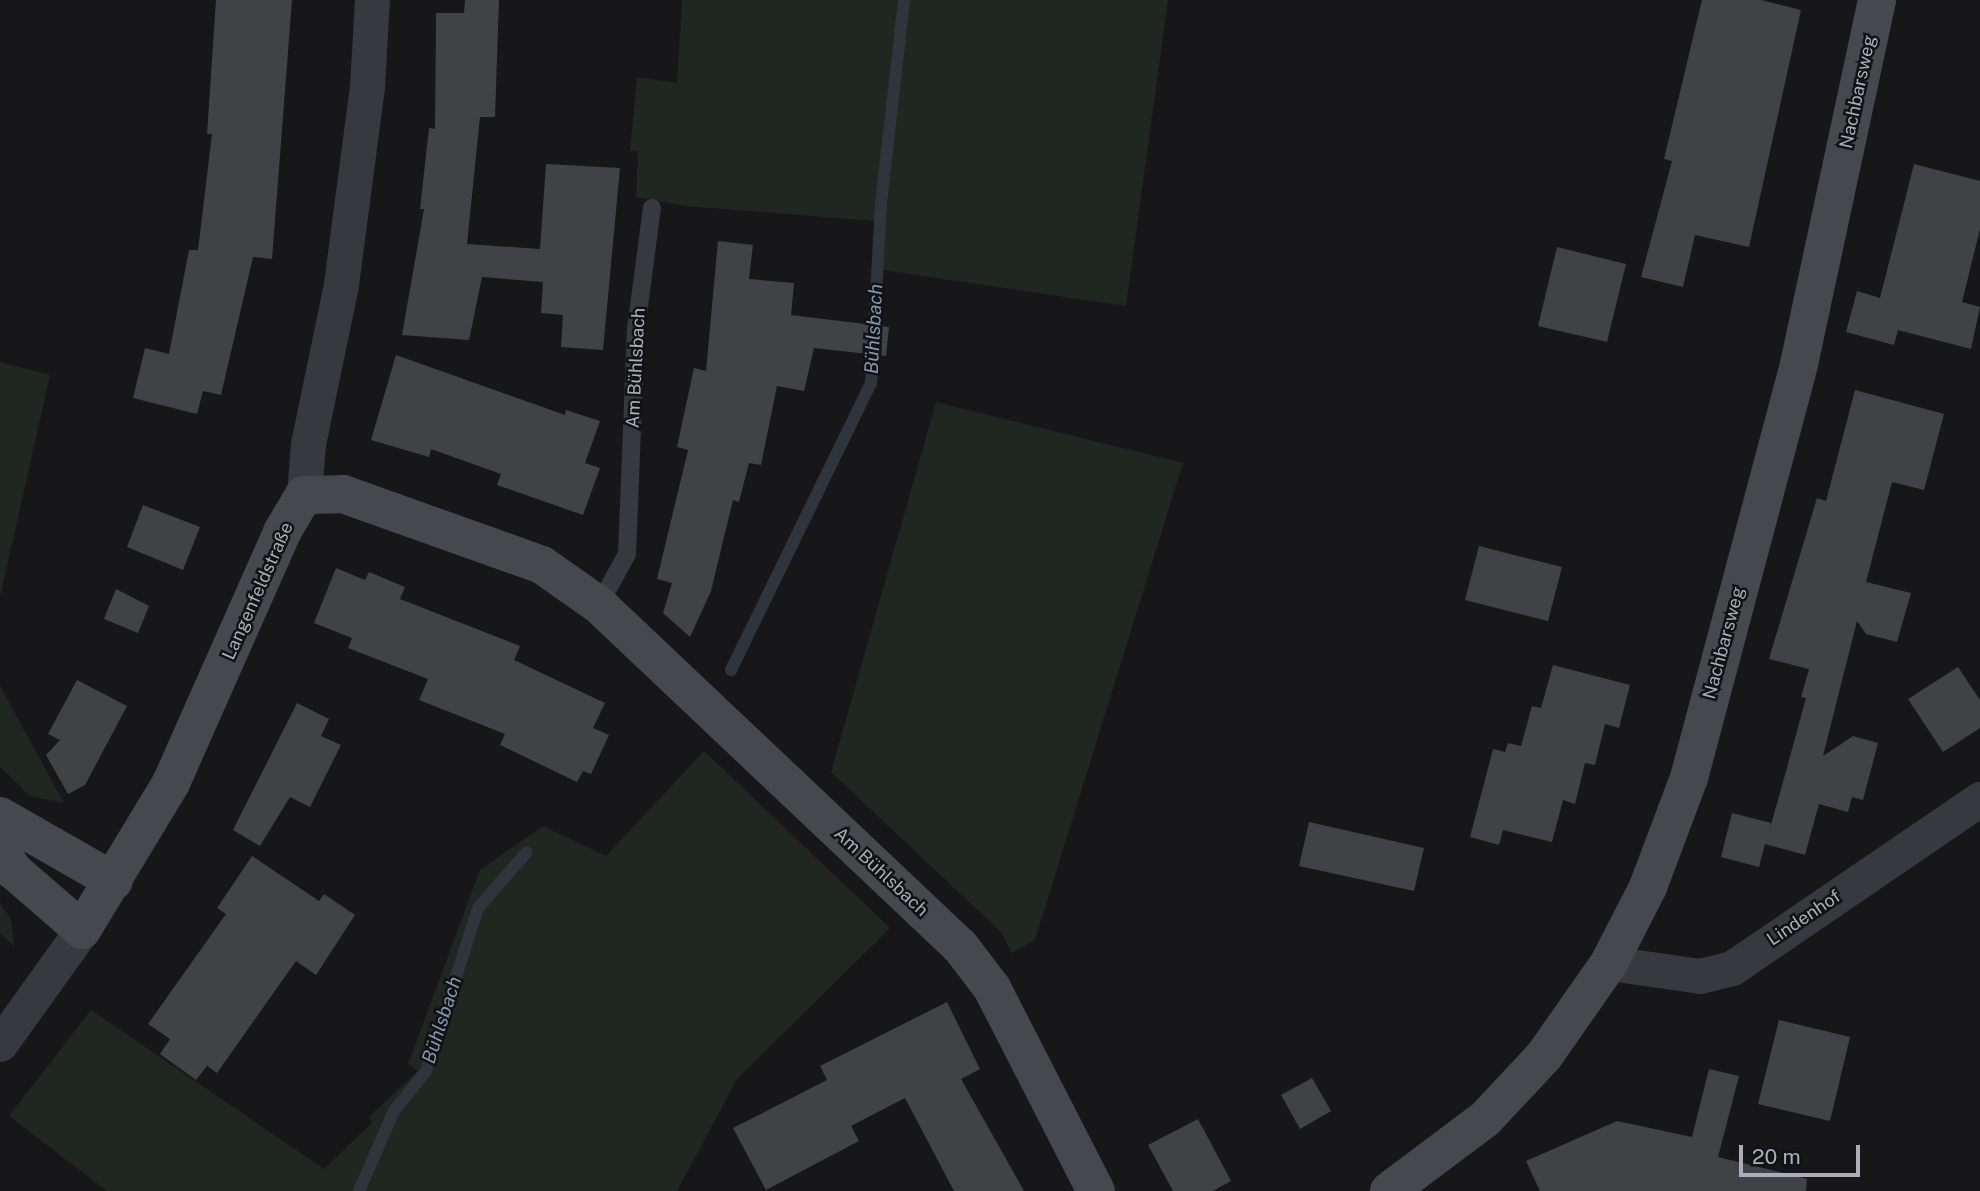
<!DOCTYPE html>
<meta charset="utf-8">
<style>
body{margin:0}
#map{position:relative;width:1980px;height:1191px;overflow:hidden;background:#171719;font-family:"Public Sans",sans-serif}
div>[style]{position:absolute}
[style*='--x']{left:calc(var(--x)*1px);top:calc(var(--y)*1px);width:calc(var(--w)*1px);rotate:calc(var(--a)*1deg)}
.green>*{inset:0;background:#1f2720}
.stream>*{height:12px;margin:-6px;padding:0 6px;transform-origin:6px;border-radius:6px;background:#2e353c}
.building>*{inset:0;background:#414246}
.lane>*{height:18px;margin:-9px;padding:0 9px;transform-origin:9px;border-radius:9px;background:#38393e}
.street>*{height:35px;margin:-17.5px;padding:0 17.5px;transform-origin:17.5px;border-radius:17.5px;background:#38393e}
.secondary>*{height:38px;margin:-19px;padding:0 19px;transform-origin:19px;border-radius:19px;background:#46484e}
span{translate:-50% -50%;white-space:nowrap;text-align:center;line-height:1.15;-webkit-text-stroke:5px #121214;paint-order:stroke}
.street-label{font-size:18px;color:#aaaeb8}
.water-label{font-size:19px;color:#829ab2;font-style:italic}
.scale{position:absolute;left:1739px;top:1145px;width:121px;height:32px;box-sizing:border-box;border:4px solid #aaaeb8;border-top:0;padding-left:9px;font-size:21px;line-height:24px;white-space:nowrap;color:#aaaeb8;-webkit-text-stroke:5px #121214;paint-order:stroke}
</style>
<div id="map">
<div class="green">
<i style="clip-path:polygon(682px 0,1168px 0,1126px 306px,876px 269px,875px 221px,685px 206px,636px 197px,638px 151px,630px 151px,637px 77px,677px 83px)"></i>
<i style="clip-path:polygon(0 362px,50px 375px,0 597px)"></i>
<i style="clip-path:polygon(936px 402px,1183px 463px,1035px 940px,1012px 953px,1001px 932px,831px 772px)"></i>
<i style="clip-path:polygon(0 686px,64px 803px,30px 796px,0 767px)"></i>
<i style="clip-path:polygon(704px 751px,890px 928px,737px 1079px,677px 1191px,107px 1191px,9px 1116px,91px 1010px,324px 1169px,373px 1122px,368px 1118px,418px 1071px,408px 1064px,480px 870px,543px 826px,606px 856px)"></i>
<i style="clip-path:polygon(0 902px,11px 920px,14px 946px,0 933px)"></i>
</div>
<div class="stream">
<i style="--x:731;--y:670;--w:319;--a:-64"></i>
<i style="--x:871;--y:383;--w:180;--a:-86.8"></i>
<i style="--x:881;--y:203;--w:204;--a:-83.5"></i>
<i style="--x:359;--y:1191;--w:87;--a:-66.4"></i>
<i style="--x:394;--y:1111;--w:51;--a:-51.3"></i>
<i style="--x:426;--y:1071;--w:171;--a:-72.3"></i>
<i style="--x:478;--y:908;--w:74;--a:-48.8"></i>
</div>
<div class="building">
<i style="clip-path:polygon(216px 0,292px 0,272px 259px,253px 257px,221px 395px,203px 391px,197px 414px,133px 398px,145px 348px,169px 354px,189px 250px,198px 250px,212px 134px,207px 134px)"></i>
<i style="clip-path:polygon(465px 0,499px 0,495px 117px,480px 117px,467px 244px,540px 249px,546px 164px,620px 168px,603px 350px,561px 347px,563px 315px,541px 313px,543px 282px,482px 277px,469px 340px,402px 335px,424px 209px,420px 209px,429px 128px,435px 129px,436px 13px,464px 13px)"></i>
<i style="clip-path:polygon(1702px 0,1761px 0,1801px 10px,1749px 247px,1695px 235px,1683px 287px,1641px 277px,1672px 161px,1664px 159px)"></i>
<i style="clip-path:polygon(1914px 164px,1980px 181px,1980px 229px,1962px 302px,1980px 307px,1971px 349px,1898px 330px,1894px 345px,1846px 332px,1857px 291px,1880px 298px)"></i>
<i style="clip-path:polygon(718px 241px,753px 245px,749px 279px,794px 283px,791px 315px,889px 327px,886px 356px,814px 348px,804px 391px,777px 386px,761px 465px,749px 463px,739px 502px,733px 500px,711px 591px,690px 637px,663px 613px,672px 583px,657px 579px,688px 450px,677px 447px,694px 368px,706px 371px)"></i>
<i style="clip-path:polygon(1557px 247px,1626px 264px,1607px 342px,1538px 326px)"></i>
<i style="clip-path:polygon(396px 355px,565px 415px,566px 410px,600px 421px,585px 463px,600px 468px,583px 515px,497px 485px,501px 474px,431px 449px,429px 457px,371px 440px)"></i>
<i style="clip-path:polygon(1855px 390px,1944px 414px,1924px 490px,1892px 482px,1866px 582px,1911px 593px,1897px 642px,1866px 634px,1857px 621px,1823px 756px,1853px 736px,1878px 743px,1863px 800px,1852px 797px,1848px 812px,1819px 804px,1805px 855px,1765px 844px,1759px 867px,1721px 857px,1732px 813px,1771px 823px,1768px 835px,1780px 793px,1806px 698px,1801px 697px,1809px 669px,1769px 659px,1817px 498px,1826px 501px)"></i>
<i style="clip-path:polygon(143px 505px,200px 527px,183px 570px,127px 547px)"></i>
<i style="clip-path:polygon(1479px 546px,1562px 567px,1548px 621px,1465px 600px)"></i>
<i style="clip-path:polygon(336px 568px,365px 580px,369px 572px,405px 587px,400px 599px,520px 646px,514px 660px,605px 703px,593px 728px,609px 735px,591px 774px,583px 771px,577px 782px,500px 745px,505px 734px,419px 700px,428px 679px,348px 648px,352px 638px,314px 623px)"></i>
<i style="clip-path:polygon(116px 589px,149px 606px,138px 633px,104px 619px)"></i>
<i style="clip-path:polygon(1553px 665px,1630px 685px,1619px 728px,1605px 724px,1595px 765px,1585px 763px,1575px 804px,1563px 800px,1552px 842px,1503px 830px,1499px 845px,1470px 837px,1493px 749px,1505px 752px,1508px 743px,1521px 746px,1532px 706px,1541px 708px)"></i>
<i style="clip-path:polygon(1958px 667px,1980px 700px,1980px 728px,1943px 752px,1908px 699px)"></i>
<i style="clip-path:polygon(77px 680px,127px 706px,85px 785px,68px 794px,46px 755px,60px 740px,48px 734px)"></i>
<i style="clip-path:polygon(297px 703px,329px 719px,321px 736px,341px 745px,310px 807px,290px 797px,260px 846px,233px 830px)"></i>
<i style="clip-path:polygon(1309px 822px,1424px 848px,1414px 891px,1299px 866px)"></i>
<i style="clip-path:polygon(252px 856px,319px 901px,324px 894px,355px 915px,316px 975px,296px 961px,217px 1073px,207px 1066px,196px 1080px,160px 1054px,170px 1039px,148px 1024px,226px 914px,217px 908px)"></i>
<i style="clip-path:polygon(947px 1002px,980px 1069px,961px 1079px,1024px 1191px,954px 1191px,905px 1098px,851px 1126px,859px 1141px,766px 1190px,733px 1128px,827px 1080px,820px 1066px)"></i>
<i style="clip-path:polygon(1779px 1020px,1850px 1037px,1830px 1121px,1758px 1104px)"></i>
<i style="clip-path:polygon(1709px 1069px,1739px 1076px,1718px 1157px,1807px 1179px,1806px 1191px,1540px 1191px,1526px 1161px,1617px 1121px,1692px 1137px)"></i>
<i style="clip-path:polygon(1312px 1078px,1331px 1111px,1300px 1129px,1281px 1095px)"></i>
<i style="clip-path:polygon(1198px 1119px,1231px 1181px,1213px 1191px,1173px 1191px,1148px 1145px)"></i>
</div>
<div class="lane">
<i style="--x:599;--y:605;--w:58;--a:-61.2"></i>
<i style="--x:627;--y:554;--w:225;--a:-87.7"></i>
<i style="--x:636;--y:329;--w:122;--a:-82.5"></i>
</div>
<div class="street">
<i style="--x:304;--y:495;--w:51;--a:-85.5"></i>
<i style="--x:308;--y:444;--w:163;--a:-78.3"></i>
<i style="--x:341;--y:284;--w:200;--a:-82.5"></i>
<i style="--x:367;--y:86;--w:86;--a:-86.7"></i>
<i style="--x:1609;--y:963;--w:92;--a:8.1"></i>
<i style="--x:1700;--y:976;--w:33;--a:-14"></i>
<i style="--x:1732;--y:968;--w:300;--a:-34.3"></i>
<i style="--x:0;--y:1044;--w:140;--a:-54.3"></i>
</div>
<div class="secondary">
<i style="--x:0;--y:816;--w:131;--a:29.7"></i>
<i style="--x:0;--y:849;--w:26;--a:58"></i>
<i style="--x:14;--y:871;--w:90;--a:40.9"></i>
<i style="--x:82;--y:930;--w:172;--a:-58.8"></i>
<i style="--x:171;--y:783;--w:274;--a:-66.1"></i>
<i style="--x:282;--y:532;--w:43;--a:-59.3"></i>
<i style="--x:304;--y:495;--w:39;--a:-1"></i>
<i style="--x:343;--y:494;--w:211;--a:19.6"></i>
<i style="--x:542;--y:565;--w:70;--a:35.1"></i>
<i style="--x:599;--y:605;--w:497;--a:43.4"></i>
<i style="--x:960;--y:946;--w:53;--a:52.7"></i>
<i style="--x:992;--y:988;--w:228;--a:62.9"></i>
<i style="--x:1389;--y:1191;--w:120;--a:-36.9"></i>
<i style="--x:1485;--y:1119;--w:86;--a:-46.9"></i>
<i style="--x:1544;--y:1056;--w:113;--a:-55"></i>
<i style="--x:1609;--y:963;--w:85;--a:-62.8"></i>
<i style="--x:1648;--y:887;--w:116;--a:-69.4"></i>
<i style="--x:1689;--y:778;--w:428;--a:-75.1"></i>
<i style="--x:1799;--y:364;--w:372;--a:-77.9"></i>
</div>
<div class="street-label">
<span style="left:1858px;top:92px;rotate:-78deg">Nachbarsweg</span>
<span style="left:636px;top:368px;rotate:-87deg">Am Bühlsbach</span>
<span style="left:258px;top:591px;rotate:-66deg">Langenfeldstraße</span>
<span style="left:1724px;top:643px;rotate:-75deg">Nachbarsweg</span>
<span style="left:881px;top:872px;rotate:43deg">Am Bühlsbach</span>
<span style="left:1804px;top:918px;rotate:-34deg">Lindenhof</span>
</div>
<div class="water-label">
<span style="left:874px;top:329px;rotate:-87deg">Bühlsbach</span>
<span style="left:442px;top:1020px;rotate:-72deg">Bühlsbach</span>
</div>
<div class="scale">20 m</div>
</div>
